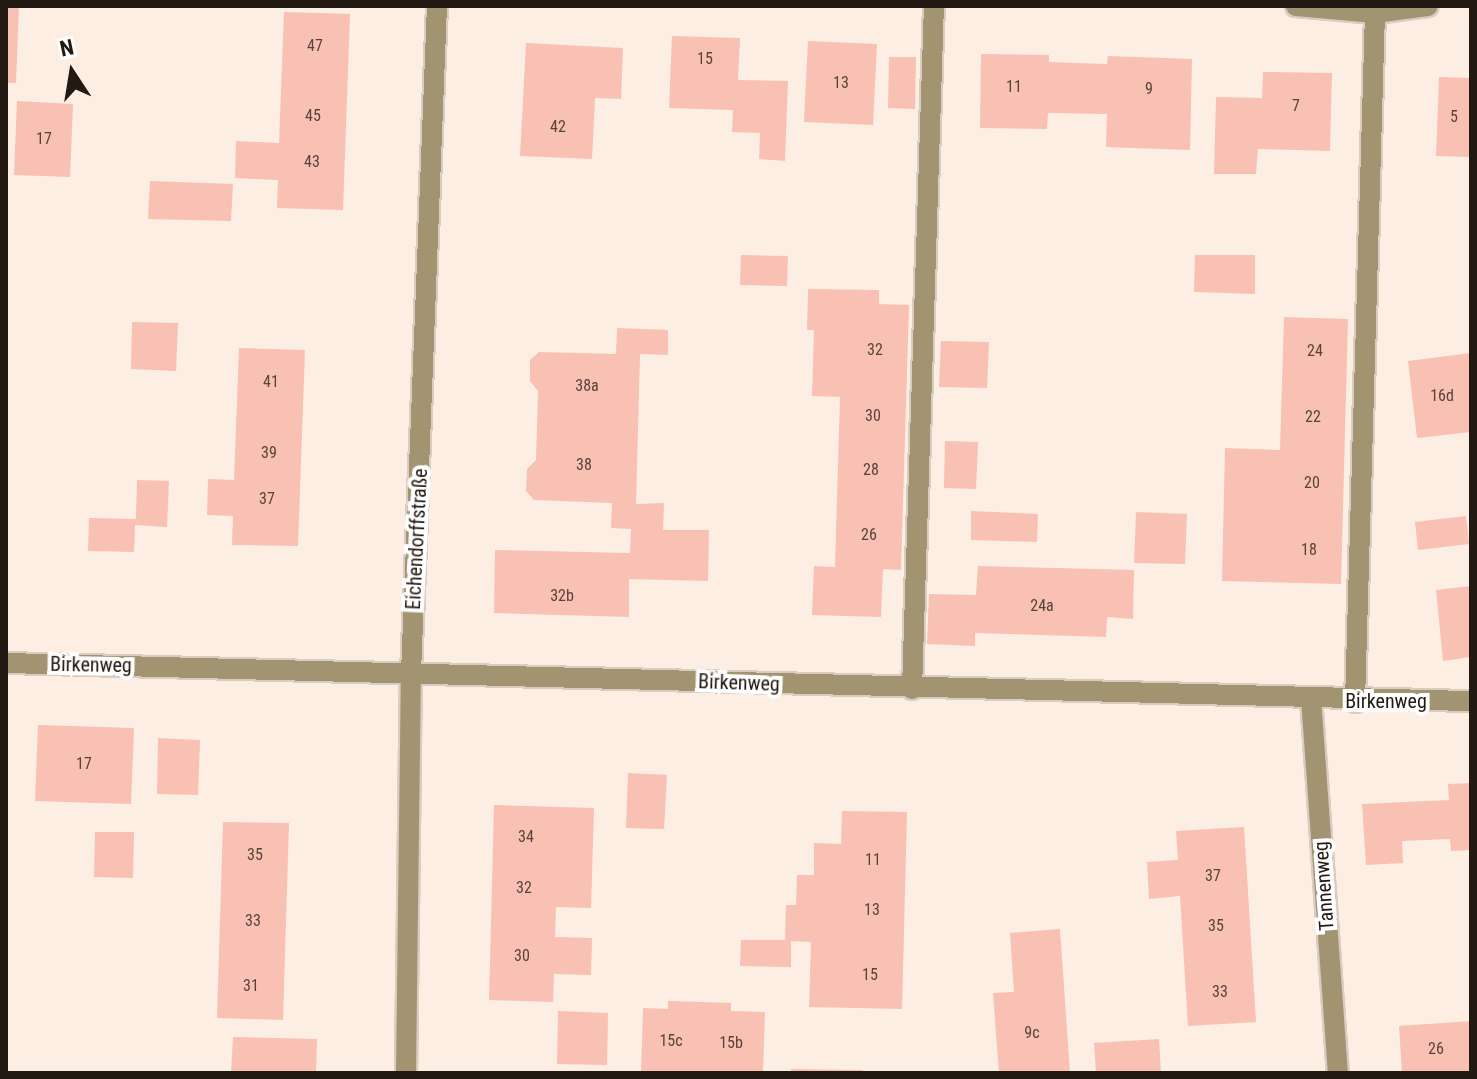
<!DOCTYPE html>
<meta charset="utf-8">
<style>
body{margin:0}
#map{position:relative;width:1477px;height:1079px;overflow:hidden;background:#fceee2;font-family:"Roboto Condensed",sans-serif}
div>[style]{position:absolute}
[style*='--x']{left:calc(var(--x)*1px);top:calc(var(--y)*1px);width:calc(var(--w)*1px);rotate:calc(var(--a)*1deg)}
.building>*{inset:0;background:#f8c1b3}
.roads{filter:drop-shadow(2px 0 #d9ccc1) drop-shadow(-2px 0 #d9ccc1) drop-shadow(0 2px #d9ccc1) drop-shadow(0 -2px #d9ccc1)}
.service>*{height:20px;margin:-10px;padding:0 10px;transform-origin:10px;border-radius:10px;background:#a29371}
.minor>*{height:20px;margin:-10px;padding:0 10px;transform-origin:10px;border-radius:10px;background:#a29371}
span{translate:-50% -50%;white-space:nowrap;text-align:center;line-height:1.15;-webkit-text-stroke:8px #fefefe;paint-order:stroke}
.number-label{font-size:16px;color:#58433b}
.number-label span{-webkit-text-stroke-width:0}
.street-label{font-size:20px;color:#221913}
.frame{position:absolute;inset:0;border:8px solid #221913;pointer-events:none}
.north{position:absolute;left:32px;top:32px;width:80px;height:80px;-webkit-text-stroke:6px #fefefe;paint-order:stroke;rotate:348deg;font-size:22px;font-weight:700;line-height:32px;text-align:center;color:#221913}
.north::after{content:'';display:block;margin:auto;width:28px;height:36px;background:#221913;clip-path:polygon(50% 0,100% 100%,50% 72%,0 100%)}
</style>
<div id="map">
<div class="building">
<i style="clip-path:polygon(6px 6px,19px 6px,16px 83px,6px 83px)"></i>
<i style="clip-path:polygon(284px 12px,350px 14px,343px 210px,277px 208px,278px 180px,235px 178px,236px 141px,279px 143px)"></i>
<i style="clip-path:polygon(672px 36px,740px 38px,738px 80px,788px 81px,785px 161px,759px 159px,760px 133px,732px 132px,733px 110px,669px 108px)"></i>
<i style="clip-path:polygon(808px 41px,877px 44px,873px 125px,804px 122px)"></i>
<i style="clip-path:polygon(526px 43px,623px 48px,621px 99px,595px 98px,592px 159px,520px 156px)"></i>
<i style="clip-path:polygon(981px 54px,1049px 55px,1049px 62px,1107px 64px,1108px 56px,1192px 59px,1190px 150px,1106px 147px,1107px 114px,1048px 113px,1047px 129px,980px 128px)"></i>
<i style="clip-path:polygon(889px 57px,916px 57px,915px 109px,888px 108px)"></i>
<i style="clip-path:polygon(1263px 72px,1332px 73px,1330px 151px,1258px 149px,1256px 174px,1214px 174px,1216px 97px,1262px 98px)"></i>
<i style="clip-path:polygon(1439px 77px,1471px 78px,1471px 157px,1436px 156px)"></i>
<i style="clip-path:polygon(17px 101px,73px 104px,70px 177px,14px 175px)"></i>
<i style="clip-path:polygon(150px 181px,233px 184px,231px 221px,148px 219px)"></i>
<i style="clip-path:polygon(741px 255px,788px 256px,787px 286px,740px 285px)"></i>
<i style="clip-path:polygon(1195px 255px,1255px 255px,1255px 294px,1194px 292px)"></i>
<i style="clip-path:polygon(808px 289px,879px 290px,879px 304px,909px 305px,901px 570px,883px 569px,881px 617px,812px 615px,814px 566px,835px 567px,840px 397px,812px 396px,814px 330px,807px 330px)"></i>
<i style="clip-path:polygon(1284px 317px,1348px 319px,1341px 584px,1222px 581px,1225px 448px,1280px 450px)"></i>
<i style="clip-path:polygon(132px 322px,178px 323px,176px 371px,131px 369px)"></i>
<i style="clip-path:polygon(617px 328px,668px 330px,668px 355px,640px 354px,636px 504px,664px 503px,663px 530px,709px 530px,708px 581px,629px 579px,629px 617px,494px 613px,495px 550px,630px 553px,631px 529px,611px 528px,612px 503px,534px 500px,526px 491px,527px 469px,536px 460px,537px 426px,538px 391px,530px 381px,530px 360px,539px 352px,616px 354px)"></i>
<i style="clip-path:polygon(941px 341px,989px 342px,987px 388px,939px 387px)"></i>
<i style="clip-path:polygon(239px 348px,305px 350px,298px 546px,232px 545px,233px 516px,207px 515px,208px 479px,234px 480px)"></i>
<i style="clip-path:polygon(1471px 353px,1471px 432px,1417px 438px,1408px 361px)"></i>
<i style="clip-path:polygon(945px 441px,978px 442px,976px 489px,944px 488px)"></i>
<i style="clip-path:polygon(137px 480px,169px 481px,167px 527px,135px 525px,134px 552px,88px 551px,89px 518px,136px 519px)"></i>
<i style="clip-path:polygon(971px 511px,1038px 514px,1037px 542px,971px 540px)"></i>
<i style="clip-path:polygon(1136px 512px,1187px 514px,1185px 564px,1134px 563px)"></i>
<i style="clip-path:polygon(1466px 516px,1469px 544px,1418px 550px,1415px 522px)"></i>
<i style="clip-path:polygon(978px 566px,1134px 570px,1133px 619px,1107px 617px,1106px 637px,975px 633px,975px 646px,927px 644px,929px 594px,976px 595px)"></i>
<i style="clip-path:polygon(1471px 586px,1471px 657px,1443px 661px,1436px 590px)"></i>
<i style="clip-path:polygon(38px 725px,134px 728px,131px 804px,35px 801px)"></i>
<i style="clip-path:polygon(158px 738px,200px 740px,198px 795px,157px 794px)"></i>
<i style="clip-path:polygon(628px 773px,667px 775px,664px 829px,626px 828px)"></i>
<i style="clip-path:polygon(1471px 783px,1471px 850px,1451px 851px,1450px 839px,1402px 841px,1403px 863px,1366px 865px,1362px 804px,1449px 800px,1448px 784px)"></i>
<i style="clip-path:polygon(494px 805px,594px 808px,591px 908px,556px 907px,555px 937px,592px 938px,591px 975px,554px 974px,553px 1002px,489px 1000px)"></i>
<i style="clip-path:polygon(842px 811px,907px 812px,902px 1009px,809px 1007px,811px 942px,791px 941px,791px 967px,740px 966px,741px 940px,785px 940px,786px 905px,796px 905px,797px 875px,814px 875px,814px 843px,841px 844px)"></i>
<i style="clip-path:polygon(223px 822px,289px 823px,283px 1020px,217px 1018px)"></i>
<i style="clip-path:polygon(1244px 827px,1256px 1022px,1188px 1026px,1180px 896px,1149px 899px,1147px 862px,1178px 860px,1176px 831px)"></i>
<i style="clip-path:polygon(95px 832px,134px 832px,133px 878px,94px 877px)"></i>
<i style="clip-path:polygon(1060px 929px,1070px 1073px,999px 1073px,993px 993px,1014px 992px,1010px 933px)"></i>
<i style="clip-path:polygon(668px 1001px,731px 1003px,731px 1011px,765px 1012px,763px 1073px,641px 1073px,643px 1008px,668px 1009px)"></i>
<i style="clip-path:polygon(558px 1011px,608px 1013px,607px 1065px,557px 1064px)"></i>
<i style="clip-path:polygon(1471px 1021px,1471px 1073px,1402px 1073px,1399px 1026px)"></i>
<i style="clip-path:polygon(233px 1037px,317px 1039px,316px 1073px,231px 1073px)"></i>
<i style="clip-path:polygon(1159px 1039px,1161px 1073px,1096px 1073px,1094px 1043px)"></i>
<i style="clip-path:polygon(791px 1069px,863px 1070px,863px 1073px,791px 1073px)"></i>
</div>
<div class="roads">
<div class="service">
<i style="--x:912;--y:689;--w:683;--a:-88.16"></i>
<i style="--x:1355;--y:702;--w:689;--a:-88.34"></i>
</div>
<div class="minor">
<i style="--x:1296;--y:6;--w:79;--a:5.1"></i>
<i style="--x:1375;--y:13;--w:53;--a:-7.5"></i>
<i style="--x:6;--y:663;--w:1465;--a:1.49"></i>
<i style="--x:1311;--y:698;--w:376;--a:85.9"></i>
<i style="--x:406;--y:1073;--w:400;--a:-89.3"></i>
<i style="--x:411;--y:673;--w:668;--a:-87.77"></i>
</div>
</div>
<div class="number-label">
<span style="left:315px;top:46px">47</span>
<span style="left:705px;top:59px">15</span>
<span style="left:841px;top:83px">13</span>
<span style="left:1014px;top:87px">11</span>
<span style="left:1149px;top:89px">9</span>
<span style="left:1296px;top:106px">7</span>
<span style="left:313px;top:116px">45</span>
<span style="left:1454px;top:117px">5</span>
<span style="left:558px;top:127px">42</span>
<span style="left:44px;top:139px">17</span>
<span style="left:312px;top:162px">43</span>
<span style="left:875px;top:350px">32</span>
<span style="left:1315px;top:351px">24</span>
<span style="left:271px;top:382px">41</span>
<span style="left:587px;top:386px">38a</span>
<span style="left:1442px;top:396px">16d</span>
<span style="left:873px;top:416px">30</span>
<span style="left:1313px;top:417px">22</span>
<span style="left:269px;top:453px">39</span>
<span style="left:584px;top:465px">38</span>
<span style="left:871px;top:470px">28</span>
<span style="left:1312px;top:483px">20</span>
<span style="left:267px;top:499px">37</span>
<span style="left:869px;top:535px">26</span>
<span style="left:1309px;top:550px">18</span>
<span style="left:562px;top:596px">32b</span>
<span style="left:1042px;top:606px">24a</span>
<span style="left:84px;top:764px">17</span>
<span style="left:526px;top:837px">34</span>
<span style="left:255px;top:855px">35</span>
<span style="left:873px;top:860px">11</span>
<span style="left:1213px;top:876px">37</span>
<span style="left:524px;top:888px">32</span>
<span style="left:872px;top:910px">13</span>
<span style="left:253px;top:921px">33</span>
<span style="left:1216px;top:926px">35</span>
<span style="left:522px;top:956px">30</span>
<span style="left:870px;top:975px">15</span>
<span style="left:251px;top:986px">31</span>
<span style="left:1220px;top:992px">33</span>
<span style="left:1032px;top:1033px">9c</span>
<span style="left:671px;top:1041px">15c</span>
<span style="left:731px;top:1043px">15b</span>
<span style="left:1436px;top:1049px">26</span>
</div>
<div class="street-label">
<span style="left:417px;top:539px;rotate:-87deg">Eichendorffstraße</span>
<span style="left:91px;top:665px;rotate:1deg">Birkenweg</span>
<span style="left:739px;top:683px;rotate:2deg">Birkenweg</span>
<span style="left:1386px;top:701px">Birkenweg</span>
<span style="left:1324px;top:886px;rotate:-94deg">Tannenweg</span>
</div>
<div class="frame"></div>
<div class="north">N</div>
</div>
